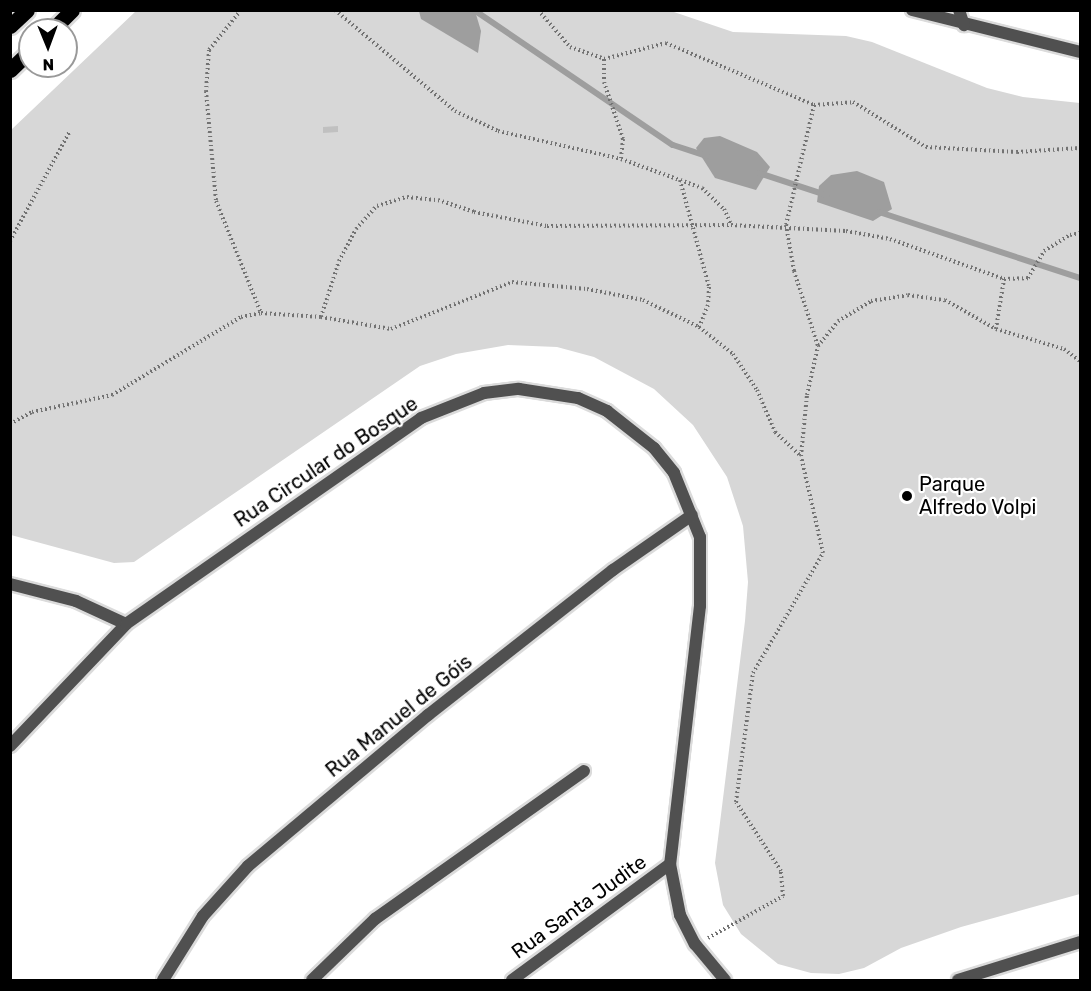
<!DOCTYPE html>
<meta charset="utf-8">
<style>
body{margin:0}
#map{position:relative;width:1091px;height:991px;overflow:hidden;background:#fff;font-family:Rubik,sans-serif}
div>[style]{position:absolute}
[style*='--x']{left:calc(var(--x)*1px);top:calc(var(--y)*1px);width:calc(var(--w)*1px);rotate:calc(var(--a)*1deg)}
.green>*{inset:0;background:#d7d7d7}
.water>*{inset:0;background:#9e9e9e}
.stream>*{height:6px;margin:-3px;padding:0 3px;transform-origin:3px;border-radius:3px;background:#9e9e9e}
.building>*{inset:0;background:#c0c0c0}
.path>*{height:4px;margin-top:-2px;transform-origin:0;background:repeating-linear-gradient(90deg,#727272 0 1.5px,transparent 0 4.5px)}
.roads{filter:drop-shadow(2px 0 #dbdbdb) drop-shadow(-2px 0 #dbdbdb) drop-shadow(0 2px #dbdbdb) drop-shadow(0 -2px #dbdbdb)}
.minor>*{height:12px;margin:-6px;padding:0 6px;transform-origin:6px;border-radius:6px;background:#505050}
.primary>*{height:15px;margin:-7.5px;padding:0 7.5px;transform-origin:7.5px;border-radius:7.5px;background:#000}
.dots>*{width:16px;height:16px;translate:-50% -50%;box-sizing:border-box;border:3px solid #fff;border-radius:50%}
span{translate:-50% -50%;white-space:nowrap;text-align:center;line-height:1.15;-webkit-text-stroke:4.5px #fff;paint-order:stroke}
.street-label{font-size:20px;color:#000}
.poi-label{font-size:20px;color:#000}
.left{translate:0 -50%;text-align:left}
.frame{position:absolute;inset:0;border:12px solid #000;pointer-events:none}
.north{position:absolute;left:18px;top:18px;width:60px;height:60px;box-sizing:border-box;background:#fff;border:2px solid #999;border-radius:50%;rotate:179deg;font-size:16px;font-weight:700;line-height:24px;text-align:center;color:#000}
.north::after{content:'';display:block;margin:auto;width:21px;height:27px;background:#000;clip-path:polygon(50% 0,100% 100%,50% 72%,0 100%)}
</style>
<div id="map">
<div class="green">
<i style="clip-path:polygon(136px 11px,671px 11px,733px 32px,846px 36px,872px 42px,987px 88px,1023px 97px,1080px 103px,1080px 894px,961px 927px,901px 948px,864px 968px,839px 974px,811px 973px,778px 964px,741px 934px,723px 905px,715px 863px,745px 621px,748px 582px,743px 526px,727px 477px,693px 425px,654px 389px,594px 357px,557px 347px,508px 345px,456px 354px,420px 366px,134px 562px,114px 563px,11px 535px,11px 130px)"></i>
</div>
<div class="water">
<i style="clip-path:polygon(419px 11px,475px 11px,481px 31px,478px 53px,421px 19px)"></i>
<i style="clip-path:polygon(720px 136px,757px 152px,770px 167px,756px 190px,715px 178px,696px 148px,704px 138px)"></i>
<i style="clip-path:polygon(857px 171px,884px 182px,892px 209px,873px 221px,817px 202px,819px 186px,831px 175px)"></i>
</div>
<div class="stream">
<i style="--x:474;--y:10;--w:240;--a:34.2"></i>
<i style="--x:673;--y:145;--w:35;--a:18"></i>
<i style="--x:759;--y:173;--w:71;--a:18.2"></i>
<i style="--x:879;--y:212;--w:212;--a:18.2"></i>
</div>
<div class="building">
<i style="clip-path:polygon(338px 126px,338px 132px,323px 133px,323px 127px)"></i>
</div>
<div class="path">
<i style="--x:241;--y:10;--w:51;--a:128.7"></i>
<i style="--x:209;--y:50;--w:41;--a:94.2"></i>
<i style="--x:206;--y:91;--w:110;--a:84.8"></i>
<i style="--x:216;--y:201;--w:121;--a:68.1"></i>
<i style="--x:335;--y:10;--w:157;--a:40.1"></i>
<i style="--x:455;--y:111;--w:47;--a:24.9"></i>
<i style="--x:498;--y:131;--w:126;--a:12.8"></i>
<i style="--x:621;--y:159;--w:86;--a:19.7"></i>
<i style="--x:702;--y:188;--w:30;--a:44"></i>
<i style="--x:724;--y:209;--w:17;--a:66"></i>
<i style="--x:538;--y:10;--w:49;--a:49.1"></i>
<i style="--x:570;--y:47;--w:36;--a:19"></i>
<i style="--x:604;--y:59;--w:64;--a:-14.5"></i>
<i style="--x:666;--y:43;--w:160;--a:22.7"></i>
<i style="--x:814;--y:105;--w:39;--a:-4"></i>
<i style="--x:853;--y:102;--w:86;--a:31.7"></i>
<i style="--x:926;--y:147;--w:91;--a:3.1"></i>
<i style="--x:1017;--y:152;--w:63;--a:-3.6"></i>
<i style="--x:604;--y:59;--w:23;--a:90"></i>
<i style="--x:604;--y:82;--w:60;--a:71.6"></i>
<i style="--x:623;--y:139;--w:20;--a:96"></i>
<i style="--x:814;--y:105;--w:123;--a:103.1"></i>
<i style="--x:786;--y:225;--w:47;--a:80.1"></i>
<i style="--x:794;--y:271;--w:79;--a:72.3"></i>
<i style="--x:680;--y:180;--w:111;--a:74.8"></i>
<i style="--x:709;--y:287;--w:18;--a:93"></i>
<i style="--x:708;--y:305;--w:24;--a:112"></i>
<i style="--x:10;--y:241;--w:125;--a:-61.4"></i>
<i style="--x:321;--y:317;--w:59;--a:-72.2"></i>
<i style="--x:339;--y:261;--w:36;--a:-62"></i>
<i style="--x:356;--y:229;--w:31;--a:-48"></i>
<i style="--x:377;--y:206;--w:31;--a:-17"></i>
<i style="--x:407;--y:197;--w:31;--a:6"></i>
<i style="--x:438;--y:200;--w:38;--a:18"></i>
<i style="--x:474;--y:212;--w:74;--a:10.9"></i>
<i style="--x:547;--y:226;--w:184;--a:-0.3"></i>
<i style="--x:731;--y:225;--w:115;--a:3"></i>
<i style="--x:846;--y:231;--w:45;--a:10.3"></i>
<i style="--x:890;--y:239;--w:121;--a:19.3"></i>
<i style="--x:1004;--y:279;--w:24;--a:-2"></i>
<i style="--x:1028;--y:278;--w:31;--a:-59"></i>
<i style="--x:1044;--y:251;--w:31;--a:-32"></i>
<i style="--x:1070;--y:235;--w:10;--a:-11"></i>
<i style="--x:996;--y:329;--w:51;--a:-80.9"></i>
<i style="--x:10;--y:424;--w:25;--a:-29"></i>
<i style="--x:32;--y:412;--w:82;--a:-12"></i>
<i style="--x:112;--y:395;--w:151;--a:-31.2"></i>
<i style="--x:241;--y:317;--w:20;--a:-11"></i>
<i style="--x:261;--y:313;--w:60;--a:3.8"></i>
<i style="--x:321;--y:317;--w:71;--a:9.7"></i>
<i style="--x:391;--y:329;--w:130;--a:-21.2"></i>
<i style="--x:512;--y:282;--w:75;--a:5.3"></i>
<i style="--x:587;--y:289;--w:57;--a:11.1"></i>
<i style="--x:643;--y:300;--w:62;--a:25.7"></i>
<i style="--x:699;--y:327;--w:43;--a:38.5"></i>
<i style="--x:733;--y:354;--w:43;--a:56.3"></i>
<i style="--x:757;--y:390;--w:46;--a:66.8"></i>
<i style="--x:775;--y:432;--w:35;--a:43"></i>
<i style="--x:708;--y:938;--w:86;--a:-29.2"></i>
<i style="--x:783;--y:896;--w:25;--a:-95"></i>
<i style="--x:781;--y:871;--w:82;--a:-123.1"></i>
<i style="--x:736;--y:802;--w:130;--a:-82.5"></i>
<i style="--x:753;--y:673;--w:139;--a:-59.7"></i>
<i style="--x:823;--y:553;--w:99;--a:-102.8"></i>
<i style="--x:801;--y:456;--w:61;--a:-84.4"></i>
<i style="--x:807;--y:395;--w:50;--a:-77.3"></i>
<i style="--x:818;--y:346;--w:32;--a:-51"></i>
<i style="--x:838;--y:321;--w:39;--a:-31"></i>
<i style="--x:871;--y:301;--w:37;--a:-9"></i>
<i style="--x:908;--y:295;--w:37;--a:8"></i>
<i style="--x:945;--y:300;--w:59;--a:29.6"></i>
<i style="--x:996;--y:329;--w:71;--a:16.4"></i>
<i style="--x:1064;--y:349;--w:20;--a:37"></i>
</div>
<div class="roads">
<div class="minor">
<i style="--x:912;--y:10;--w:173;--a:14"></i>
<i style="--x:959;--y:10;--w:16;--a:72"></i>
<i style="--x:10;--y:584;--w:68;--a:14.4"></i>
<i style="--x:76;--y:601;--w:55;--a:24.7"></i>
<i style="--x:10;--y:746;--w:168;--a:-46.4"></i>
<i style="--x:126;--y:624;--w:360;--a:-34.9"></i>
<i style="--x:421;--y:418;--w:68;--a:-21.6"></i>
<i style="--x:484;--y:393;--w:35;--a:-7"></i>
<i style="--x:519;--y:389;--w:60;--a:8.7"></i>
<i style="--x:578;--y:398;--w:32;--a:24"></i>
<i style="--x:607;--y:411;--w:60;--a:38.2"></i>
<i style="--x:654;--y:448;--w:32;--a:51"></i>
<i style="--x:674;--y:473;--w:69;--a:67.9"></i>
<i style="--x:700;--y:537;--w:69;--a:90"></i>
<i style="--x:700;--y:606;--w:260;--a:96.6"></i>
<i style="--x:670;--y:864;--w:52;--a:78.9"></i>
<i style="--x:680;--y:915;--w:33;--a:63"></i>
<i style="--x:695;--y:944;--w:47;--a:50.2"></i>
<i style="--x:163;--y:980;--w:75;--a:-58"></i>
<i style="--x:203;--y:916;--w:67;--a:-48"></i>
<i style="--x:248;--y:866;--w:235;--a:-40"></i>
<i style="--x:428;--y:715;--w:235;--a:-38.1"></i>
<i style="--x:613;--y:570;--w:96;--a:-34.8"></i>
<i style="--x:312;--y:980;--w:88;--a:-44.1"></i>
<i style="--x:375;--y:919;--w:256;--a:-35.3"></i>
<i style="--x:512;--y:980;--w:196;--a:-36.3"></i>
<i style="--x:958;--y:980;--w:128;--a:-17.3"></i>
</div>
<div class="primary">
<i style="--x:10;--y:26;--w:23;--a:-43"></i>
<i style="--x:52;--y:30;--w:28;--a:-45"></i>
<i style="--x:10;--y:70;--w:28;--a:-44"></i>
</div>
</div>
<div class="dots">
<i style="left:907px;top:496px;background:#000"></i>
</div>
<div class="street-label">
<span style="left:326px;top:462px;rotate:-34deg">Rua Circular do Bosque</span>
<span style="left:399px;top:716px;rotate:-39deg">Rua Manuel de Góis</span>
<span style="left:579px;top:907px;rotate:-36deg">Rua Santa Judite</span>
</div>
<div class="poi-label">
<span class="left" style="left:919px;top:496px">Parque<br>Alfredo Volpi</span>
</div>
<div class="frame"></div>
<div class="north">N</div>
</div>
